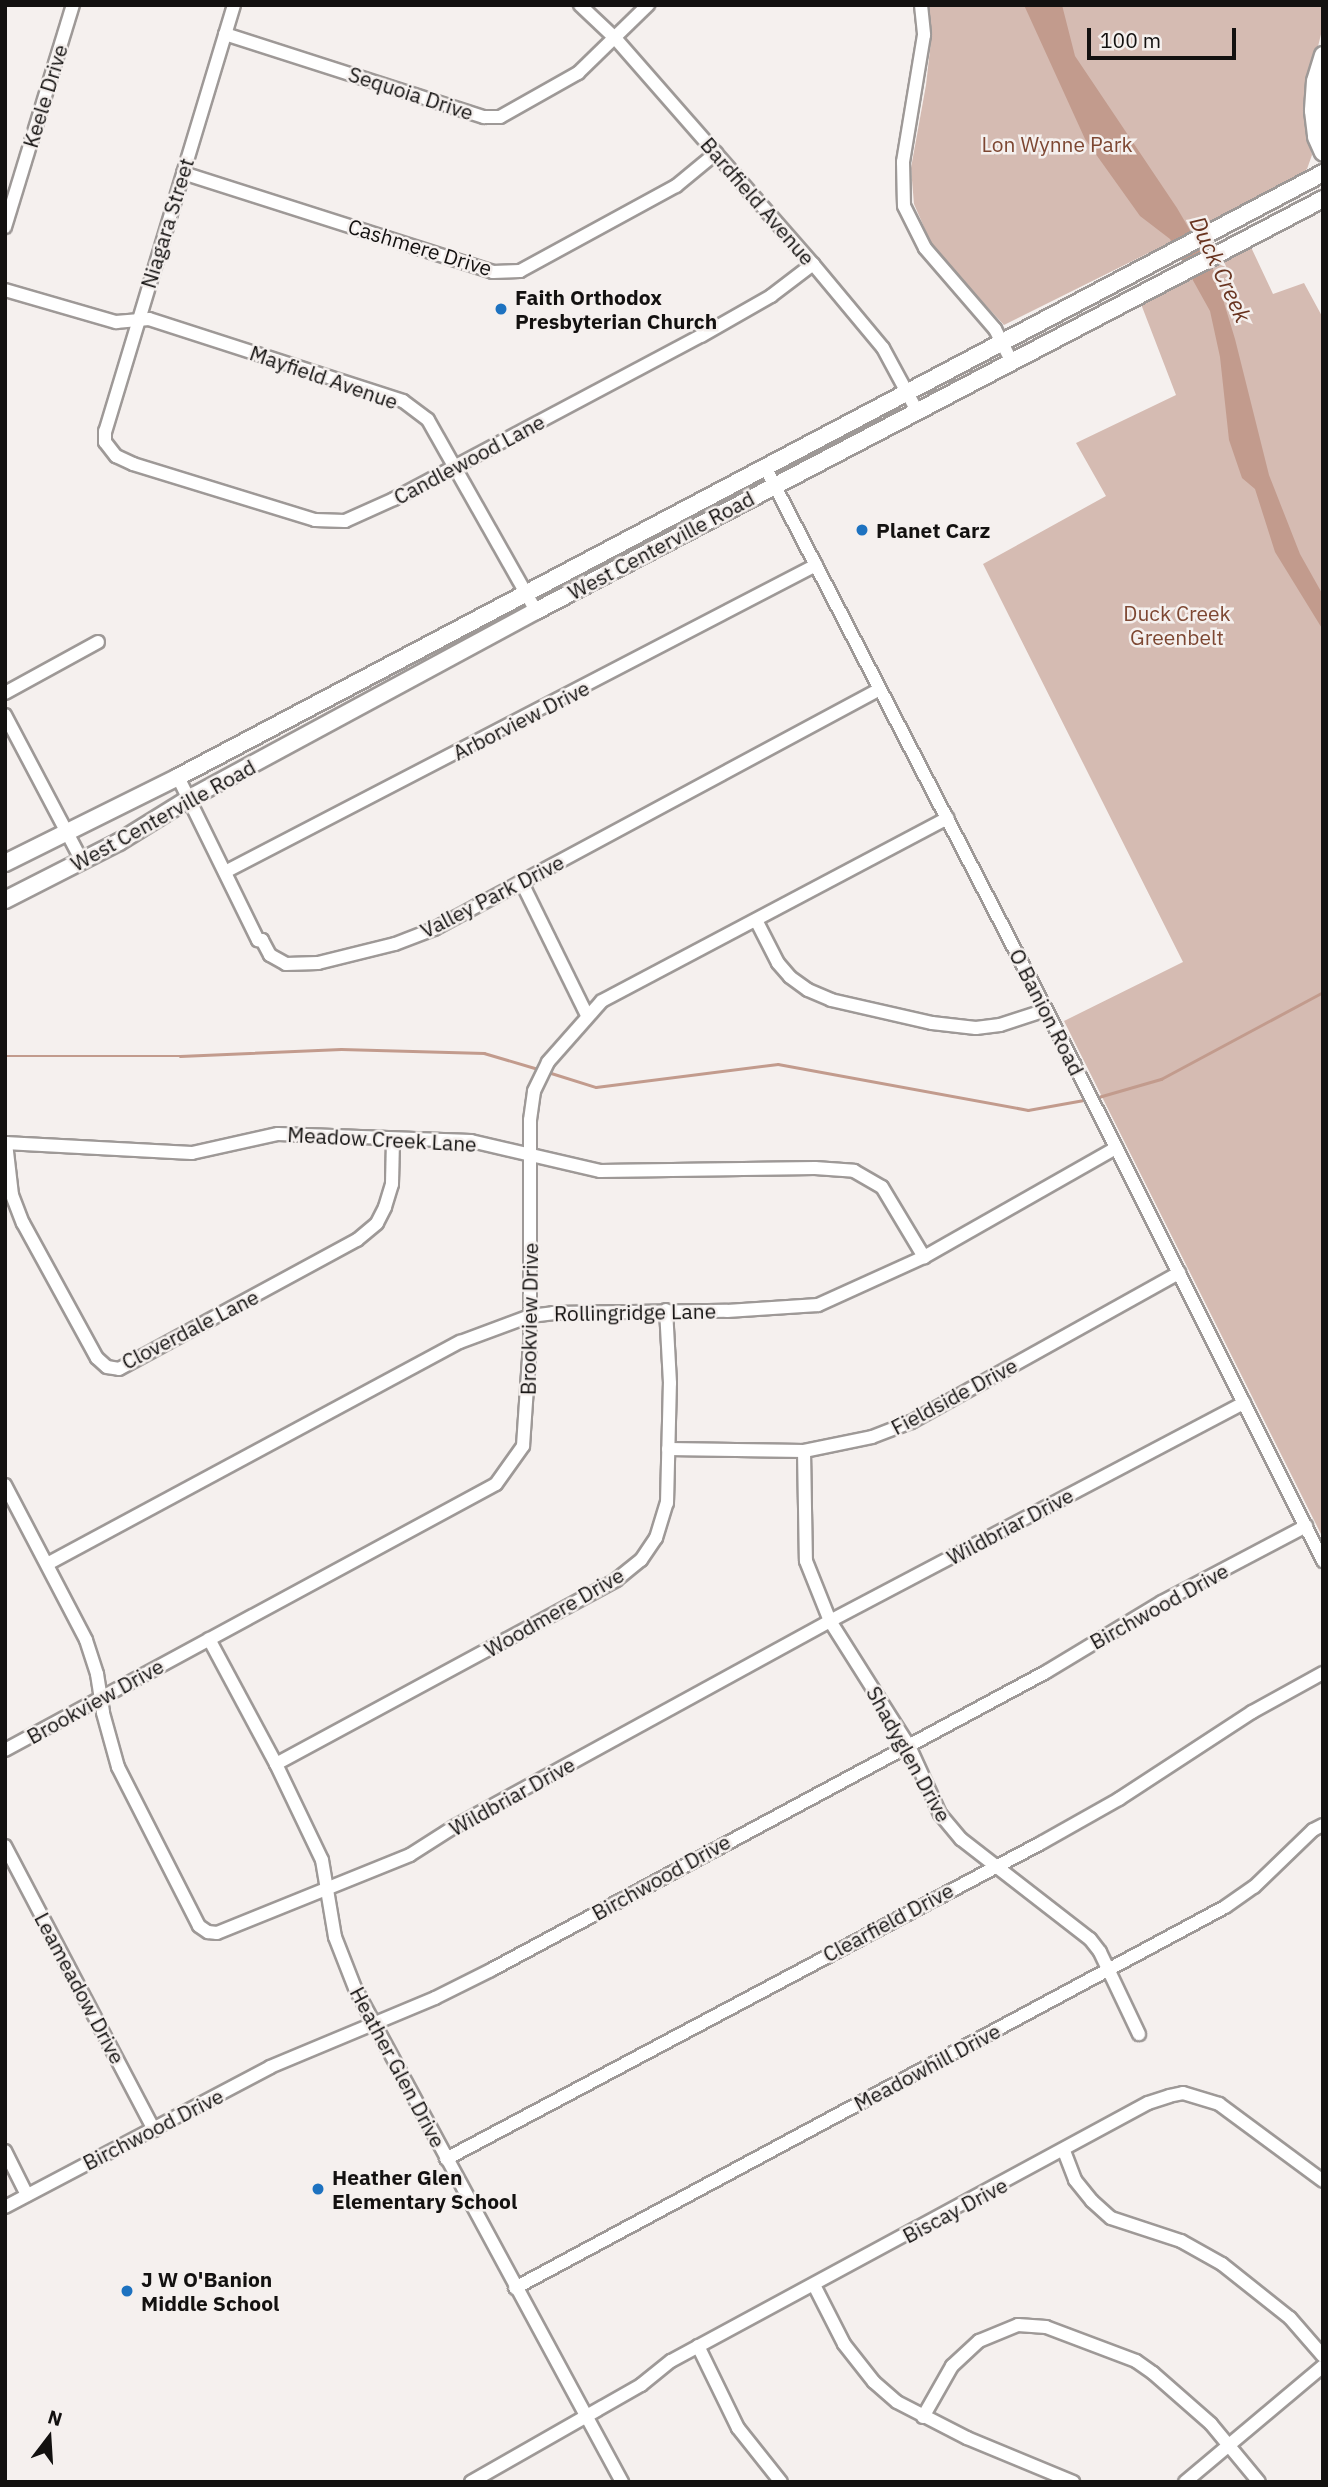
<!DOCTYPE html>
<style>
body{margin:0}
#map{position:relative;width:1328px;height:2487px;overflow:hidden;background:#f5f0ee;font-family:"IBM Plex Sans",sans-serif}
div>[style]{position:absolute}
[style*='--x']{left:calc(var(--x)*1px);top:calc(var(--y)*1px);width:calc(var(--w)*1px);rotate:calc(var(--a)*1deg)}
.green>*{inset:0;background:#d5bbb2}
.water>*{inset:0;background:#c29b8d}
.stream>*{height:2.5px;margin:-1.25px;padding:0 1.25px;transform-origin:1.25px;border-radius:1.25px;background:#c29b8d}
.roads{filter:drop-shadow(2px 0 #9e9997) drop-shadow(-2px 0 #9e9997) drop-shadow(0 2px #9e9997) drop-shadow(0 -2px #9e9997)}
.minor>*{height:12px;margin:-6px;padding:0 6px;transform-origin:6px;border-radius:6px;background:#fff}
.major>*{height:16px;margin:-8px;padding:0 8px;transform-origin:8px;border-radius:8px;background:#fff}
.dots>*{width:19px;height:19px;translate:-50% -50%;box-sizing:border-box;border:4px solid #f5f0ee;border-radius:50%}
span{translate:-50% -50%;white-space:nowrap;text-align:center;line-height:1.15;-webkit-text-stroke:5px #f5f0ee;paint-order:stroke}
.street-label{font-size:21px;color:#131110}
.park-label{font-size:21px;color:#7d4732}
.poi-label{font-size:21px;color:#131110;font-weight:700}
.left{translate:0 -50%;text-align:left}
.water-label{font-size:23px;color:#68331f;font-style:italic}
.frame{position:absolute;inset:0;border:7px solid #131110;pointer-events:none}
.north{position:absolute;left:14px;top:2403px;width:70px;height:70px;-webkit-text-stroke:5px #f5f0ee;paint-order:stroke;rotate:17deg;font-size:19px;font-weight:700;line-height:28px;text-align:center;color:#131110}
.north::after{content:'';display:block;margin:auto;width:24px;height:32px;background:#131110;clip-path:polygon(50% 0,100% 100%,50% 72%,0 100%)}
.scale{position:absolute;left:1087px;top:28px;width:149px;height:32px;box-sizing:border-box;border:4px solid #131110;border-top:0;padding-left:9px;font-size:21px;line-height:24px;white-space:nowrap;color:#131110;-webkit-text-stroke:5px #f5f0ee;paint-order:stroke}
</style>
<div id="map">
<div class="green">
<i style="clip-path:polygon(927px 5px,1323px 5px,1323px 26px,1303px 108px,1312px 155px,1307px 169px,1295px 180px,1004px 325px,934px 250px,914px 204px,911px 168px,926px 85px,932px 32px)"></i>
<i style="clip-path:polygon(1250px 245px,1273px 294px,1304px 283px,1323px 318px,1323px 1538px,1064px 1021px,1183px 962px,983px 564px,1106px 496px,1076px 443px,1176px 395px,1141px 304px)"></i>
</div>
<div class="water">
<i style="clip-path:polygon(1024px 5px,1062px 5px,1075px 56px,1177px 208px,1215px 273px,1235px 339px,1269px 475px,1300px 554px,1323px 595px,1323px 630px,1275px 552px,1255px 489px,1242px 478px,1229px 440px,1220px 357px,1210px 311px,1170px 239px,1140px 216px,1085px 139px)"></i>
</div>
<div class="stream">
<i style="--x:5;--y:1056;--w:175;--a:0"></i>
<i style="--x:180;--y:1056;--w:161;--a:-2.5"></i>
<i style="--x:341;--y:1049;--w:143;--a:1.6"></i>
<i style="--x:484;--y:1053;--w:56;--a:16.5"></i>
<i style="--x:548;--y:1072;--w:50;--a:17.4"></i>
<i style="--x:596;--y:1087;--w:183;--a:-7.2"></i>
<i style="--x:778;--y:1064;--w:254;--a:10.4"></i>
<i style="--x:1028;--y:1110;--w:62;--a:-10.2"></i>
<i style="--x:1095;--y:1098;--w:69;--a:-16.1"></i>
<i style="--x:1161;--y:1079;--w:184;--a:-28.2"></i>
</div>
<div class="roads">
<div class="minor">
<i style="--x:234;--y:5;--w:445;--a:106.8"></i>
<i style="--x:105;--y:431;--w:11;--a:90"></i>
<i style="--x:105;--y:442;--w:18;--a:52"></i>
<i style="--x:116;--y:456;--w:19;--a:25"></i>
<i style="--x:133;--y:464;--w:190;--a:17.1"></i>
<i style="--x:315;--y:520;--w:30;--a:2"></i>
<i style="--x:345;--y:521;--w:54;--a:-24.2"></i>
<i style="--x:394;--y:499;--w:348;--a:-28"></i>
<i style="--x:701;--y:336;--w:81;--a:-29.7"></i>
<i style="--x:771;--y:296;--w:53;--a:-37.3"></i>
<i style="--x:580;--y:5;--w:48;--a:43.3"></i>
<i style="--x:615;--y:38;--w:300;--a:48.8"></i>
<i style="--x:813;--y:264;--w:109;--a:50.2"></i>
<i style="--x:883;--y:348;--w:72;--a:61.6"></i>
<i style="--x:921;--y:5;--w:30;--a:84"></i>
<i style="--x:924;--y:35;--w:129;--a:99.4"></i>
<i style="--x:903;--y:162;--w:44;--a:88.7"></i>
<i style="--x:904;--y:206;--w:47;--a:63.4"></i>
<i style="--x:925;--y:248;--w:107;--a:49.2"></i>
<i style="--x:995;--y:329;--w:36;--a:63"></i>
<i style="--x:225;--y:34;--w:272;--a:17.8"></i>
<i style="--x:484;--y:117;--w:16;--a:0"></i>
<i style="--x:500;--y:117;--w:90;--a:-29.4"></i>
<i style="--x:578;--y:73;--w:98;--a:-44.2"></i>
<i style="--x:183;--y:173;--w:325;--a:17.7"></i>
<i style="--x:493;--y:272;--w:27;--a:-2"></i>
<i style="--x:520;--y:271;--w:178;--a:-28.6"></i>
<i style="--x:676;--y:186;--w:52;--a:-39.5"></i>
<i style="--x:5;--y:227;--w:232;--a:-73"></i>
<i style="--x:5;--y:290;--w:116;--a:16.1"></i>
<i style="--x:116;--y:322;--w:33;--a:-5"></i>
<i style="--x:149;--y:319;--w:267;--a:17.9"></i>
<i style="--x:403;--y:401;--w:31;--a:37"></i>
<i style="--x:428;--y:420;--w:219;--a:60.5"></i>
<i style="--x:765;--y:467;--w:672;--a:62.63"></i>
<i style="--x:1074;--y:1064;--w:556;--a:63.39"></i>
<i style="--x:5;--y:693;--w:106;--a:-28.7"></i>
<i style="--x:5;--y:715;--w:165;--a:62.2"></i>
<i style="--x:178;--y:777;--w:182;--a:63.9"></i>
<i style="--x:258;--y:940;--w:4;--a:0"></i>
<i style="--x:262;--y:940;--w:17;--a:62"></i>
<i style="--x:270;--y:955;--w:18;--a:29"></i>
<i style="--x:286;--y:964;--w:32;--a:-2"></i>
<i style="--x:318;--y:963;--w:79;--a:-13.9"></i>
<i style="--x:395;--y:944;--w:42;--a:-21"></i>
<i style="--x:434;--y:929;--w:506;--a:-28.29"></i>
<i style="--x:225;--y:872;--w:666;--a:-27.45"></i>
<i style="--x:521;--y:881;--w:149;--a:63.8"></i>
<i style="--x:756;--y:920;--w:48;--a:62.9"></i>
<i style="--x:778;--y:963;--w:18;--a:49"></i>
<i style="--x:790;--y:977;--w:22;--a:36"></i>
<i style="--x:808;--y:990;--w:25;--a:23"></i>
<i style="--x:831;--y:1000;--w:104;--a:12.8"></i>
<i style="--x:932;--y:1023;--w:44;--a:6.5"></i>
<i style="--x:976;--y:1028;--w:24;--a:-7"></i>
<i style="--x:1000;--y:1025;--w:48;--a:-18.1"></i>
<i style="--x:5;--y:1143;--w:187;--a:3.1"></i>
<i style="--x:192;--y:1153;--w:88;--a:-12.5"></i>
<i style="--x:278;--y:1134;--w:193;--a:2.1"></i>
<i style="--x:471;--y:1141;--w:132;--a:13.1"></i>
<i style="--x:600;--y:1171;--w:215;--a:-0.8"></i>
<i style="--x:815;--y:1168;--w:39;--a:4"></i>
<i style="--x:854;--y:1171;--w:32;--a:30"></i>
<i style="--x:882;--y:1187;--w:82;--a:59"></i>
<i style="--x:6;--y:1143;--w:52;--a:83.4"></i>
<i style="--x:12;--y:1195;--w:30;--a:69"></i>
<i style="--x:23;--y:1223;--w:154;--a:61.3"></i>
<i style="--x:97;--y:1358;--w:13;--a:42"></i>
<i style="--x:107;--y:1367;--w:12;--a:9"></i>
<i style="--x:119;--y:1369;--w:271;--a:-28.5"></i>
<i style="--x:357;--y:1240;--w:26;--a:-40"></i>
<i style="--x:377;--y:1223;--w:18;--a:-63"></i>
<i style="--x:385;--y:1207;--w:24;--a:-73"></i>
<i style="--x:392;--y:1184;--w:44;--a:-88.7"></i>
<i style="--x:668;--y:1449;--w:136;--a:0.8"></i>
<i style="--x:804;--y:1451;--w:69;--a:-11.6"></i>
<i style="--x:872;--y:1437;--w:42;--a:-21"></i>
<i style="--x:911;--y:1422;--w:307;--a:-29.1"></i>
<i style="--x:804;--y:1451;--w:110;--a:89"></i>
<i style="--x:806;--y:1561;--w:65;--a:68.2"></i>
<i style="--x:830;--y:1621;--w:148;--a:57.7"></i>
<i style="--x:909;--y:1746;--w:75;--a:65.5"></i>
<i style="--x:940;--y:1814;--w:33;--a:50"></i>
<i style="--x:961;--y:1839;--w:163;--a:37.8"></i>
<i style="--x:1090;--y:1939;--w:16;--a:52"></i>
<i style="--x:1100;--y:1952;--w:91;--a:64.6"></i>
<i style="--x:5;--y:1485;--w:175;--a:62.4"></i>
<i style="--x:86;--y:1640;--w:36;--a:72"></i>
<i style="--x:97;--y:1674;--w:39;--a:81"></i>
<i style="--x:103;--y:1713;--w:56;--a:74.5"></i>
<i style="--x:118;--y:1767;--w:178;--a:63"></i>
<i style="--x:199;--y:1926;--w:11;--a:34"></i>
<i style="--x:208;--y:1932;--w:9;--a:6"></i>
<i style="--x:217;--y:1933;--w:208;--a:-22"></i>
<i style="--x:410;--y:1855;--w:52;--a:-32.5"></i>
<i style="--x:454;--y:1827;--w:429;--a:-28.7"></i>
<i style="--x:830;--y:1621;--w:468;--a:-27.8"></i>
<i style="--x:49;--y:1563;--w:467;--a:-28.3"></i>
<i style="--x:460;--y:1342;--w:75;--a:-20.4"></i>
<i style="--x:530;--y:1316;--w:23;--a:-7"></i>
<i style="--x:553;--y:1313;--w:174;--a:-0.7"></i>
<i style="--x:727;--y:1311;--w:91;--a:-3.8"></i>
<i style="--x:818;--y:1305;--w:116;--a:-24.4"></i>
<i style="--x:924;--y:1257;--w:221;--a:-29.6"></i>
<i style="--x:209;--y:1639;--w:142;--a:61.8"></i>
<i style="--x:276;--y:1764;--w:106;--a:64.4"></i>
<i style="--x:322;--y:1860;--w:78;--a:80.4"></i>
<i style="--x:335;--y:1937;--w:55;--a:68.6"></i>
<i style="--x:355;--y:1988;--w:562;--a:61.61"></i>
<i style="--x:5;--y:1750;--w:558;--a:-28.45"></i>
<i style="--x:496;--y:1484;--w:47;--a:-54.6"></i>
<i style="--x:523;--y:1446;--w:104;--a:-86.1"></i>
<i style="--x:530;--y:1342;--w:222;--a:-90"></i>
<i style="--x:530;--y:1120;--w:29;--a:-82"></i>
<i style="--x:534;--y:1091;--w:32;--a:-64"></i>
<i style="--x:548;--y:1062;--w:81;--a:-48.5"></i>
<i style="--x:602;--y:1001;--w:391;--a:-27.9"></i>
<i style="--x:276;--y:1764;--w:387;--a:-28.4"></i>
<i style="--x:616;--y:1580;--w:32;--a:-39"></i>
<i style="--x:641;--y:1560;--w:27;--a:-56"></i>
<i style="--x:656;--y:1538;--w:37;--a:-73"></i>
<i style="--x:667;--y:1503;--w:120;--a:-88.6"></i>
<i style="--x:670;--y:1383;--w:73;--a:-93.1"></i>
<i style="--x:5;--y:1846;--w:321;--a:62.3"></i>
<i style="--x:5;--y:2151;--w:49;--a:63.4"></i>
<i style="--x:1064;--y:2151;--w:31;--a:69"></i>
<i style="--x:1075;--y:2180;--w:27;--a:51"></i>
<i style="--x:1092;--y:2201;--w:25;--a:42"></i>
<i style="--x:1111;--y:2218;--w:74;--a:18.2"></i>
<i style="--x:1181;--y:2241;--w:47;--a:29.3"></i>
<i style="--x:1222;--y:2264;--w:87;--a:38.5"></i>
<i style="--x:1290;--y:2318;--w:50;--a:49"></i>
<i style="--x:446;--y:2159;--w:674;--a:-27.97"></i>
<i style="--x:1041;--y:1843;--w:90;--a:-29.4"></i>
<i style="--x:1119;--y:1799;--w:159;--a:-33.2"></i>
<i style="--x:1252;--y:1712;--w:81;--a:-28.8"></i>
<i style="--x:5;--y:2207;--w:300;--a:-27.8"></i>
<i style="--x:270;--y:2067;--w:179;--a:-22.7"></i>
<i style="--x:435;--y:1998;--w:63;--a:-26.6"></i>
<i style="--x:491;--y:1970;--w:630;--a:-28.23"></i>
<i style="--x:1046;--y:1672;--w:135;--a:-31.1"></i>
<i style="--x:1162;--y:1602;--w:163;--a:-27.8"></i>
<i style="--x:814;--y:2285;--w:66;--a:63"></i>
<i style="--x:844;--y:2344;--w:48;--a:51.7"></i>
<i style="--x:874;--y:2382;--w:30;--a:41"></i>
<i style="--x:897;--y:2402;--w:79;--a:27.2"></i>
<i style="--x:967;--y:2438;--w:115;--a:22.5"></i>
<i style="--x:515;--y:2288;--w:806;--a:-28.22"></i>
<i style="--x:1225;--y:1907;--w:35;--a:-35"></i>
<i style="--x:1254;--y:1887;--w:82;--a:-44"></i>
<i style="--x:1313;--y:1830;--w:11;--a:-27"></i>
<i style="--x:698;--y:2346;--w:91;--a:64"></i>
<i style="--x:738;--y:2428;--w:69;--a:51.5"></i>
<i style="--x:923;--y:2417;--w:59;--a:-60.4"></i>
<i style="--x:952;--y:2366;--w:37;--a:-43"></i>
<i style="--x:979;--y:2341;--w:42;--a:-22.3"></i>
<i style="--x:1018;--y:2325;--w:28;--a:4"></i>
<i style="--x:1046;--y:2327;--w:96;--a:20.7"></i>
<i style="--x:1136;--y:2361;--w:21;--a:35"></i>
<i style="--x:1153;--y:2373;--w:77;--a:41.3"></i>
<i style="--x:1211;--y:2424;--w:75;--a:50.4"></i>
<i style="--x:471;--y:2482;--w:196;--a:-29.7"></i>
<i style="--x:641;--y:2385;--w:38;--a:-39"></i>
<i style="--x:671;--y:2361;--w:542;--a:-28.41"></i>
<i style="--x:1148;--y:2103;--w:22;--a:-18"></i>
<i style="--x:1169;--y:2096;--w:14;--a:-12"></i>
<i style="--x:1183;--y:2093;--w:38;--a:17"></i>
<i style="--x:1219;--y:2104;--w:129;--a:36.5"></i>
<i style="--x:1185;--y:2482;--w:180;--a:-40"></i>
</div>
<div class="major">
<i style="--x:1323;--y:55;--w:27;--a:107"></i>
<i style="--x:1315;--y:81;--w:30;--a:94"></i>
<i style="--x:1313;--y:111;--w:26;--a:83"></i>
<i style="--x:1316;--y:137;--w:17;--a:66"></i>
<i style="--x:5;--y:863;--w:193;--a:-26.4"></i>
<i style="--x:178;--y:777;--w:1295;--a:-27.81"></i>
<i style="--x:5;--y:900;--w:128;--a:-27"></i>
<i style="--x:119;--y:842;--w:84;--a:-31.8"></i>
<i style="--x:190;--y:798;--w:393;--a:-28.4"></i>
<i style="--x:536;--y:611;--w:888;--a:-27.63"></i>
</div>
</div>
<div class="dots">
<i style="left:501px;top:309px;background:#1d72c0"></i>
<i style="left:862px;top:530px;background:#1d72c0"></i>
<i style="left:318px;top:2189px;background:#1d72c0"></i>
<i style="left:127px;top:2291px;background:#1d72c0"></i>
</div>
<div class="street-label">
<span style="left:411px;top:93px;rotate:18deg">Sequoia Drive</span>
<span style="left:45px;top:96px;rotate:-73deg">Keele Drive</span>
<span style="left:758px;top:201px;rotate:49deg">Bardfield Avenue</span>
<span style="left:167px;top:223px;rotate:-73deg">Niagara Street</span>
<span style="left:420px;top:247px;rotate:17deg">Cashmere Drive</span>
<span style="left:324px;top:377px;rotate:19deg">Mayfield Avenue</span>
<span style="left:469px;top:459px;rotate:-28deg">Candlewood Lane</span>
<span style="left:661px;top:545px;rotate:-28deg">West Centerville Road</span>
<span style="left:521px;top:720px;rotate:-27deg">Arborview Drive</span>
<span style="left:163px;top:815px;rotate:-29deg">West Centerville Road</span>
<span style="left:492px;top:896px;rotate:-27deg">Valley Park Drive</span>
<span style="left:1047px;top:1012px;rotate:63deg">O Banion Road</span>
<span style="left:382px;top:1139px;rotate:3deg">Meadow Creek Lane</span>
<span style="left:635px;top:1312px;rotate:-1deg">Rollingridge Lane</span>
<span style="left:529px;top:1319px;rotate:-89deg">Brookview Drive</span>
<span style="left:190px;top:1329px;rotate:-27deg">Cloverdale Lane</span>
<span style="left:954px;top:1396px;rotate:-28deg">Fieldside Drive</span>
<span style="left:1010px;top:1526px;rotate:-28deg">Wildbriar Drive</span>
<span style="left:1159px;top:1606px;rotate:-29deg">Birchwood Drive</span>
<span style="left:554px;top:1612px;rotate:-30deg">Woodmere Drive</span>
<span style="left:95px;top:1701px;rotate:-29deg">Brookview Drive</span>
<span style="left:909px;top:1754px;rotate:61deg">Shadyglen Drive</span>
<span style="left:512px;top:1796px;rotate:-29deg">Wildbriar Drive</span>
<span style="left:661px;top:1877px;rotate:-29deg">Birchwood Drive</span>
<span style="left:888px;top:1922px;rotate:-28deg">Clearfield Drive</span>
<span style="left:80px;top:1988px;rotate:62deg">Leameadow Drive</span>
<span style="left:398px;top:2067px;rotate:62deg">Heather Glen Drive</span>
<span style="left:927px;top:2067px;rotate:-28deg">Meadowhill Drive</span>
<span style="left:153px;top:2129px;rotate:-27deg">Birchwood Drive</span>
<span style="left:955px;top:2210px;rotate:-28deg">Biscay Drive</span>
</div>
<div class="park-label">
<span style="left:1057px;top:144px">Lon Wynne Park</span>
<span style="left:1177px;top:625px">Duck Creek<br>Greenbelt</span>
</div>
<div class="poi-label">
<span class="left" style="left:515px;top:309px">Faith Orthodox<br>Presbyterian Church</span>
<span class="left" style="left:876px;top:530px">Planet Carz</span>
<span class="left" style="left:332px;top:2189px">Heather Glen<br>Elementary School</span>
<span class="left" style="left:141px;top:2291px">J W O'Banion<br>Middle School</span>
</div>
<div class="water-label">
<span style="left:1221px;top:269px;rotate:65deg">Duck Creek</span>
</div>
<div class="frame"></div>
<div class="north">N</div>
<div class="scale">100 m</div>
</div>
